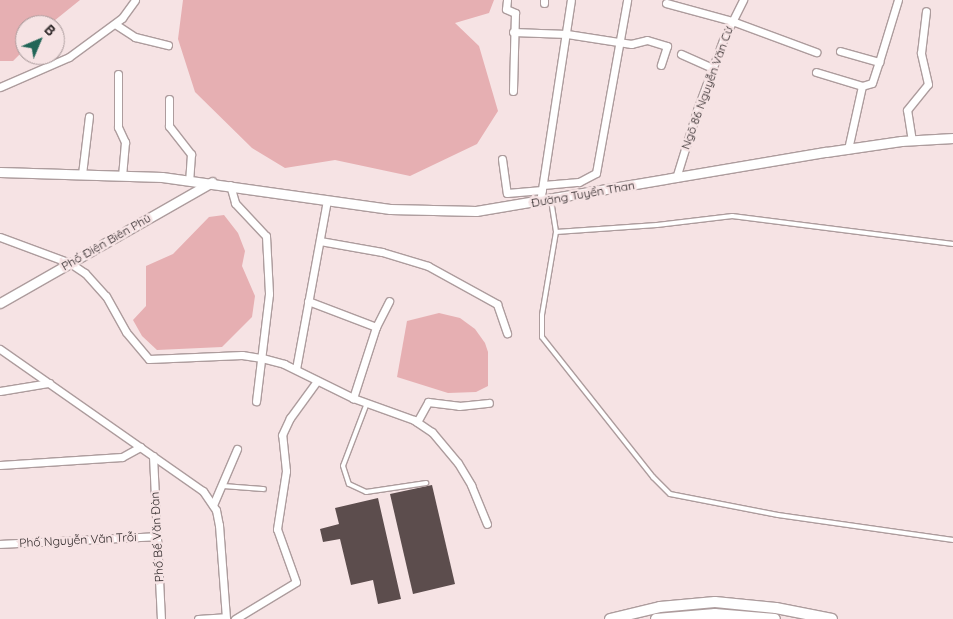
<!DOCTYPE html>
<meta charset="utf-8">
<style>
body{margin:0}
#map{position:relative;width:953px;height:619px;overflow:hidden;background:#f6e3e4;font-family:Quicksand,sans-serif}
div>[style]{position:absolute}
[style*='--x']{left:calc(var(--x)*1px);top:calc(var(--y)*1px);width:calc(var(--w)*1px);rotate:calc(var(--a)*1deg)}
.green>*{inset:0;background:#e6afb2}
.building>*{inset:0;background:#5c4d4d}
.roads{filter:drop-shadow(1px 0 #ad9c9d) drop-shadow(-1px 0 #ad9c9d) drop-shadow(0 1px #ad9c9d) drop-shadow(0 -1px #ad9c9d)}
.service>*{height:4px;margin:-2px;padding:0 2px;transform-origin:2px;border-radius:2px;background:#fff}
.minor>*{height:7px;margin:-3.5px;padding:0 3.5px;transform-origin:3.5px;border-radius:3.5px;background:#fff}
.tertiary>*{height:9px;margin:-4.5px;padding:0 4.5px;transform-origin:4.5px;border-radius:4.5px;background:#fff}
.secondary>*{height:10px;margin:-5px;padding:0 5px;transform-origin:5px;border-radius:5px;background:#fff}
span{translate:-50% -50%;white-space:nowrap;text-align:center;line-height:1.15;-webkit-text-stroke:5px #f6e3e4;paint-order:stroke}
.street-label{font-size:12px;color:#2d2627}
.north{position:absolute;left:15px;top:15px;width:50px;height:50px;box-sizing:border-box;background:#f6e3e4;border:1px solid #a69798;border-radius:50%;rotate:45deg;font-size:14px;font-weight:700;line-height:20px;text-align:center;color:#2d2627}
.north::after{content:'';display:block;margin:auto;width:18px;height:22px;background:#216557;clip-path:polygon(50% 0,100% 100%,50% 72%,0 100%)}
</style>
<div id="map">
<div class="green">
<i style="clip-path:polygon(0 0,80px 0,49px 25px,25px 25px,25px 49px,13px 61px,0 61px)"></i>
<i style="clip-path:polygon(183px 0,494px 0,489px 13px,455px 23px,479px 46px,498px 111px,477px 144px,410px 176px,335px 160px,285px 168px,252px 148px,195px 92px,178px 39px)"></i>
<i style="clip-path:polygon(224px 215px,238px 233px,245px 251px,242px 266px,255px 296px,252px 317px,222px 347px,157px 350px,142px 336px,133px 320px,146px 306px,146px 266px,173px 254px,209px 217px)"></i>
<i style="clip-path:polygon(439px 313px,460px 318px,475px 329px,485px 343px,488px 352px,488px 386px,476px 392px,448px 393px,397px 377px,407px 321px)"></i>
</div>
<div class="building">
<i style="clip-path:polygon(432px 485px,455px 584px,413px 594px,390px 494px)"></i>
<i style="clip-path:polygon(378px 498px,401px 599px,378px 604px,373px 580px,351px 585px,340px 539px,323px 542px,320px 529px,339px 524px,335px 508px)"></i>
</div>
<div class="roads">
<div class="service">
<i style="--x:551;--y:200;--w:32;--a:81"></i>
<i style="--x:556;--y:232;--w:101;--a:-4"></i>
<i style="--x:657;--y:225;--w:76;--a:-6.8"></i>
<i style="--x:732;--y:216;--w:223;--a:7.2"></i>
<i style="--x:556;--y:232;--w:84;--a:99.6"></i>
<i style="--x:542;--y:315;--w:22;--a:90"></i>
<i style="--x:542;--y:337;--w:179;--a:51.6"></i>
<i style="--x:653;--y:477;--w:24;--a:45"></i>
<i style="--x:670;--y:494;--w:110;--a:11"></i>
<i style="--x:778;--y:515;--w:177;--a:8.1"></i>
<i style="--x:367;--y:403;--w:67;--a:110.9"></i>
<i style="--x:343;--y:466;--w:19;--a:72"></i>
<i style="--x:349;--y:484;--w:19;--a:25"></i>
<i style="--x:366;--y:492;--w:61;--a:-8.5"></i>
<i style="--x:222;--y:486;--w:42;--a:4.1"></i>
</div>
<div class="minor">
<i style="--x:507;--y:0;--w:9;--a:96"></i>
<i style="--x:506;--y:9;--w:10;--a:24"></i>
<i style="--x:515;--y:13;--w:78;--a:91.5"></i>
<i style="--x:544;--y:0;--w:3;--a:90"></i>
<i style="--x:666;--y:3;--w:68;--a:15.3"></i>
<i style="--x:732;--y:21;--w:90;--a:20.3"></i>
<i style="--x:115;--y:24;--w:24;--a:33"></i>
<i style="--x:135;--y:37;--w:34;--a:14"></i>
<i style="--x:513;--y:32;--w:54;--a:2.1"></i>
<i style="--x:567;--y:34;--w:65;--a:8.9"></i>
<i style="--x:631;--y:44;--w:16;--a:-14"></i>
<i style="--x:647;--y:40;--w:21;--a:17"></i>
<i style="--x:667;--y:46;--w:20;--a:108"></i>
<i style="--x:840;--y:51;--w:41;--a:15.8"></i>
<i style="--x:879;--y:62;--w:65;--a:-73"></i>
<i style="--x:681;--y:54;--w:35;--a:24"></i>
<i style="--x:816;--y:72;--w:48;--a:16.9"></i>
<i style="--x:862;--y:86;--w:65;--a:102.5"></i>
<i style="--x:118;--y:74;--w:53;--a:90"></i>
<i style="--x:118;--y:127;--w:17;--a:65"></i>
<i style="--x:125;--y:142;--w:34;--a:95"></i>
<i style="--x:862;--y:86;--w:10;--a:-17"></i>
<i style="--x:872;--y:83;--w:22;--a:-72"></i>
<i style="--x:0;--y:87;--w:75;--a:-23.5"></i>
<i style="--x:69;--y:57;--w:66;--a:-36.3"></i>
<i style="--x:122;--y:18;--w:22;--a:-54"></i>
<i style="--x:169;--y:99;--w:27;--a:90"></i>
<i style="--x:169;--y:126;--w:36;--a:52"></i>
<i style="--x:191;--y:154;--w:26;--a:94"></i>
<i style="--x:912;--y:141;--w:31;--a:-99"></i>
<i style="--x:907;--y:110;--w:33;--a:-51"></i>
<i style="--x:928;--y:84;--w:32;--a:-103"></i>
<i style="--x:921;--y:53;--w:42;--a:-83.2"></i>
<i style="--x:502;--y:159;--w:34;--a:82"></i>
<i style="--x:507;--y:193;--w:35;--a:-5"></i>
<i style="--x:82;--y:174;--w:58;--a:-83.1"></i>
<i style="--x:676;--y:178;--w:71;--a:-72.8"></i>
<i style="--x:697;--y:110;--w:75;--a:-69.6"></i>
<i style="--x:723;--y:40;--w:45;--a:-63.4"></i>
<i style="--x:230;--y:185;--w:19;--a:74"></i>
<i style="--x:235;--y:203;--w:45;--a:46.8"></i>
<i style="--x:266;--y:236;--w:58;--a:87"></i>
<i style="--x:269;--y:294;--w:108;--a:96.9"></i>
<i style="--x:543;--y:185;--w:36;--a:-5"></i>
<i style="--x:579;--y:182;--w:19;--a:-28"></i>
<i style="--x:596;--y:173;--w:176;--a:-79.8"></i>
<i style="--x:540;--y:202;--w:204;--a:-81.3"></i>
<i style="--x:0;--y:237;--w:75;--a:20.4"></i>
<i style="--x:70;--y:263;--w:18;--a:34"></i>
<i style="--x:85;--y:273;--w:31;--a:48"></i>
<i style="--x:106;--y:296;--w:41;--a:60.9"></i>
<i style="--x:126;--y:332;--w:35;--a:50"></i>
<i style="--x:149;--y:359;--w:93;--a:-2.5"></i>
<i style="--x:242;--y:355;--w:20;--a:9"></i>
<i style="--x:262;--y:358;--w:23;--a:15"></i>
<i style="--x:284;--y:364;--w:77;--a:26.2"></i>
<i style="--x:353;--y:398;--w:65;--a:19.8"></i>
<i style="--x:414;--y:420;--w:22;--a:34"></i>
<i style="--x:432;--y:432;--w:40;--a:50"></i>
<i style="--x:458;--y:463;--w:26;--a:59"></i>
<i style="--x:471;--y:485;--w:42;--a:67.7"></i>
<i style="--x:320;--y:241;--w:63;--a:10.1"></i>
<i style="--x:382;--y:252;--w:48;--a:16.9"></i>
<i style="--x:428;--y:266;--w:79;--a:28.8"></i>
<i style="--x:497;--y:304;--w:31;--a:71"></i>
<i style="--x:308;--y:301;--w:73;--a:20.9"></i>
<i style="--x:376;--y:327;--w:75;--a:107.9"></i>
<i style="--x:376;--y:327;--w:29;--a:-63"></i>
<i style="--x:0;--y:349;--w:248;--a:35"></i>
<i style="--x:203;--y:491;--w:23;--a:56"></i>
<i style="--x:216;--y:510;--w:15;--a:79"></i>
<i style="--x:219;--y:525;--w:94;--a:85.7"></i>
<i style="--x:296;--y:369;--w:172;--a:-79.6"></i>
<i style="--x:0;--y:391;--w:50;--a:-9.3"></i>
<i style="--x:417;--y:422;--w:23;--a:-61"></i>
<i style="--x:428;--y:402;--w:31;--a:7"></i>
<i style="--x:459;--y:406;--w:30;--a:-6"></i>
<i style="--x:153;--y:456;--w:163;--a:87.2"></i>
<i style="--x:0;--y:465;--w:122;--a:-3.8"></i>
<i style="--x:122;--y:457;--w:21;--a:-29"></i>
<i style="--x:213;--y:505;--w:61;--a:-66.8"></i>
<i style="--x:0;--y:544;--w:157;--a:-2.9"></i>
<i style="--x:198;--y:619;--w:27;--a:-4"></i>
<i style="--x:235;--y:619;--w:71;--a:-31.2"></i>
<i style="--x:296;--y:582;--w:56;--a:-109.7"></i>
<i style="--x:277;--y:529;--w:59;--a:-81.2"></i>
<i style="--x:286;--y:471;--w:36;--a:-96"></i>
<i style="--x:282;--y:435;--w:19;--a:-65"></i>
<i style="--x:290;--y:418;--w:46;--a:-53.9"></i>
</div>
<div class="tertiary">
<i style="--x:0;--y:172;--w:162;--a:1.8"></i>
<i style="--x:162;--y:177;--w:230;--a:8"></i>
<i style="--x:390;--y:209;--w:86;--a:1.3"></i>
<i style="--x:476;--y:211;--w:355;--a:-9.6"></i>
<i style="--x:826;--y:152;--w:76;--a:-8.3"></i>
<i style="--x:901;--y:141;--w:52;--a:-3.3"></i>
<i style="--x:0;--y:303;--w:244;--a:-29.7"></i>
</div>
<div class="secondary">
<i style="--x:610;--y:619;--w:51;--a:-13.5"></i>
<i style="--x:660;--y:607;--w:55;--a:-5.2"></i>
<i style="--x:715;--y:602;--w:61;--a:5.6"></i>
<i style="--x:776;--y:608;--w:57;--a:11.1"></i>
<i style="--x:656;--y:619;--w:59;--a:-4.8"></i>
<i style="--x:715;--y:614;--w:60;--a:4.8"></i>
</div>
</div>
<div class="street-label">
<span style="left:707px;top:88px;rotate:-70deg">Ngõ 86 Nguyễn Văn Cừ</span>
<span style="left:583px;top:194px;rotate:-10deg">Đường Tuyển Than</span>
<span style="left:106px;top:242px;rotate:-30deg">Phố Điện Biên Phủ</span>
<span style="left:157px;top:537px;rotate:-93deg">Phố Bế Văn Đàn</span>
<span style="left:78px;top:540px;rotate:-3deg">Phố Nguyễn Văn Trỗi</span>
</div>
<div class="north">B</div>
</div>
